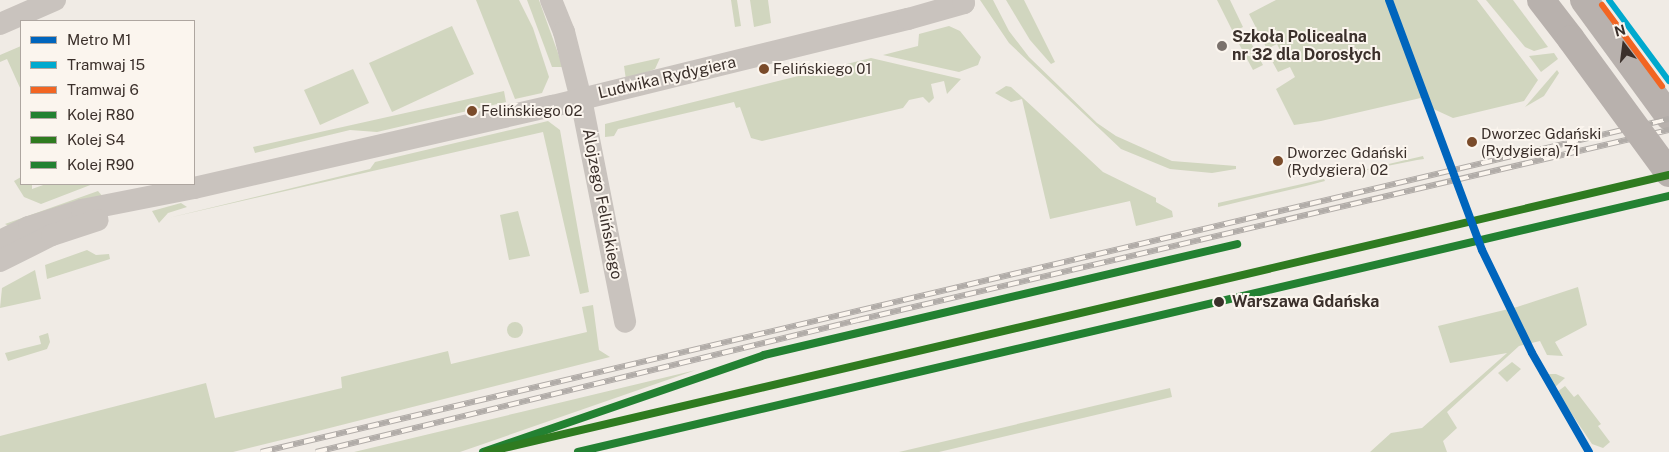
<!DOCTYPE html>
<meta charset="utf-8">
<style>
body{margin:0}
#map{position:relative;width:1669px;height:452px;overflow:hidden;background:#f0ebe5;font-family:"Public Sans",sans-serif}
div>[style]{position:absolute}
[style*='--x']{left:calc(var(--x)*1px);top:calc(var(--y)*1px);width:calc(var(--w)*1px);rotate:calc(var(--a)*1deg)}
.green>*{inset:0;background:#d1d6bf}
.round{border-radius:50%}
.minor>*{height:22px;margin:-11px;padding:0 11px;transform-origin:11px;border-radius:11px;background:#c9c3be}
.major>*{height:28px;margin:-14px;padding:0 14px;transform-origin:14px;border-radius:14px;background:#b8b1ad}
.rail>*{height:5.5px;margin-top:-2.75px;transform-origin:0;background:repeating-linear-gradient(90deg,#fbf5ee 0 11px,#b1aca8 0 22px);box-sizing:border-box;border-block:1px solid #b1aca8}
.major-bridge>*{height:28px;margin:-14px;padding:0 14px;transform-origin:14px;border-radius:14px;background:#b8b1ad}
.rail-1>*{height:8px;margin:-4px;padding:0 4px;transform-origin:4px;border-radius:4px;background:#238132}
.rail-2>*{height:8px;margin:-4px;padding:0 4px;transform-origin:4px;border-radius:4px;background:#2f7b20}
.rail-3>*{height:8px;margin:-4px;padding:0 4px;transform-origin:4px;border-radius:4px;background:#238132}
.tram-1>*{height:6px;margin:-3px;padding:0 3px;transform-origin:3px;border-radius:3px;background:#00a9ce}
.tram-2>*{height:6px;margin:-3px;padding:0 3px;transform-origin:3px;border-radius:3px;background:#f26522}
.metro-1>*{height:8px;margin:-4px;padding:0 4px;transform-origin:4px;border-radius:4px;background:#0065bd}
.dots>*{width:14px;height:14px;translate:-50% -50%;box-sizing:border-box;border:2px solid #fbf5ee;border-radius:50%}
span{translate:-50% -50%;white-space:nowrap;text-align:center;line-height:1.15;-webkit-text-stroke:4px #fbf5ee;paint-order:stroke}
.bus-label{font-size:15px;color:#3b302b}
.left{translate:0 -50%;text-align:left}
.poi-label{font-size:16px;color:#3b302b;font-weight:700}
.street-label{font-size:16px;color:#3b302b}
.stop-label{font-size:16px;color:#3b302b;font-weight:700}
.legend{position:absolute;left:20px;top:20px;width:175px;height:165px;box-sizing:border-box;background:#fbf5ee;border:1px solid #aea6a0;margin:0;padding:6px 9px;list-style:none;font-size:15px;color:#3b302b}
.legend li{display:flex;align-items:center;gap:10px;height:25px}
.legend b{width:25px;border:1px solid #aea6a0}
.north{position:absolute;left:1599px;top:20px;width:50px;height:50px;-webkit-text-stroke:4px #fbf5ee;paint-order:stroke;rotate:345deg;font-size:14px;font-weight:700;line-height:20px;text-align:center;color:#3b302b}
.north::after{content:'';display:block;margin:auto;width:18px;height:22px;background:#3b302b;clip-path:polygon(50% 0,100% 100%,50% 72%,0 100%)}
</style>
<div id="map">
<div class="green">
<i style="clip-path:polygon(476px 0,519px 0,533px 28px,549px 77px,542px 93px,515px 99px)"></i>
<i style="clip-path:polygon(527px 0,539px 0,563px 67px,552px 67px)"></i>
<i style="clip-path:polygon(731px 0,737px 0,741px 26px,735px 27px)"></i>
<i style="clip-path:polygon(750px 0,768px 0,771px 23px,754px 27px)"></i>
<i style="clip-path:polygon(980px 0,993px 0,1009px 31px,1029px 57px,1097px 123px,1116px 136px,1172px 161px,1236px 166px,1236px 169px,1212px 173px,1170px 169px,1121px 149px,1009px 43px)"></i>
<i style="clip-path:polygon(1006px 0,1024px 0,1055px 62px,1051px 64px,1030px 40px)"></i>
<i style="clip-path:polygon(1217px 0,1230px 0,1243px 27px,1233px 32px)"></i>
<i style="clip-path:polygon(1276px 0,1477px 0,1538px 80px,1524px 101px,1453px 118px,1427px 106px,1425px 97px,1321px 121px,1294px 125px,1276px 89px,1295px 77px,1290px 67px,1278px 72px,1272px 61px,1283px 56px,1277px 44px,1267px 49px,1249px 14px)"></i>
<i style="clip-path:polygon(1486px 0,1513px 0,1548px 47px,1534px 51px,1525px 47px)"></i>
<i style="clip-path:polygon(452px 26px,474px 74px,392px 112px,369px 63px)"></i>
<i style="clip-path:polygon(949px 26px,960px 31px,981px 57px,978px 65px,959px 72px,883px 55px,918px 46px,919px 34px)"></i>
<i style="clip-path:polygon(1249px 39px,1263px 65px,1253px 70px,1239px 44px)"></i>
<i style="clip-path:polygon(21px 46px,21px 90px,7px 59px,0 62px,0 55px)"></i>
<i style="clip-path:polygon(1554px 53px,1558px 59px,1541px 72px,1529px 56px)"></i>
<i style="clip-path:polygon(660px 58px,655px 69px,626px 80px,624px 66px)"></i>
<i style="clip-path:polygon(871px 58px,961px 79px,947px 94px,944px 81px,931px 84px,934px 98px,929px 103px,923px 97px,909px 100px,903px 108px,762px 141px,751px 138px,740px 107px,736px 108px,734px 102px,618px 129px,614px 136px,605px 137px,605px 124px)"></i>
<i style="clip-path:polygon(353px 69px,369px 103px,320px 125px,304px 90px)"></i>
<i style="clip-path:polygon(1557px 70px,1559px 73px,1544px 96px,1525px 107px)"></i>
<i style="clip-path:polygon(1006px 86px,1011px 87px,1103px 172px,1156px 198px,1156px 202px,1172px 211px,1173px 217px,1136px 226px,1130px 201px,1050px 219px,1022px 99px,1011px 102px,995px 93px)"></i>
<i style="clip-path:polygon(504px 91px,506px 102px,377px 132px,350px 130px,255px 153px,253px 147px)"></i>
<i style="clip-path:polygon(548px 121px,560px 130px,589px 292px,580px 294px,543px 132px,168px 218px,370px 169px,375px 162px)"></i>
<i style="clip-path:polygon(1423px 156px,1424px 159px,1417px 160px,1337px 176px)"></i>
<i style="clip-path:polygon(21px 177px,21px 184px,32px 184px,32px 189px,46px 184px,93px 184px,41px 204px,24px 197px,14px 181px)"></i>
<i style="clip-path:polygon(1324px 179px,1325px 181px,1306px 186px,1218px 207px,1218px 203px)"></i>
<i style="clip-path:polygon(98px 191px,104px 198px,11px 227px,5px 224px)"></i>
<i style="clip-path:polygon(181px 203px,187px 207px,168px 213px,159px 223px,152px 211px)"></i>
<i style="clip-path:polygon(518px 211px,530px 256px,509px 260px,500px 215px)"></i>
<i style="clip-path:polygon(87px 250px,96px 255px,109px 254px,110px 259px,47px 279px,45px 265px)"></i>
<i style="clip-path:polygon(35px 270px,41px 299px,0 308px,2px 288px)"></i>
<i style="clip-path:polygon(1578px 287px,1587px 325px,1555px 342px,1563px 356px,1547px 355px,1540px 341px,1519px 346px,1447px 412px,1457px 428px,1443px 441px,1447px 452px,1370px 452px,1391px 433px,1422px 428px,1507px 353px,1450px 363px,1438px 326px,1517px 307px)"></i>
<i style="clip-path:polygon(593px 305px,599px 350px,610px 357px,302px 435px,233px 452px,0 452px,0 436px,206px 383px,215px 418px,342px 388px,341px 377px,448px 351px,451px 364px,587px 332px,582px 307px)"></i>
<i class="round" style="left:507px;top:322px;width:16px;height:16px"></i>
<i style="clip-path:polygon(48px 333px,50px 342px,47px 349px,8px 361px,5px 353px,41px 344px,39px 336px)"></i>
<i style="clip-path:polygon(1512px 362px,1521px 369px,1507px 382px,1498px 373px)"></i>
<i style="clip-path:polygon(696px 370px,460px 452px,354px 452px,521px 412px)"></i>
<i style="clip-path:polygon(1539px 374px,1556px 374px,1565px 378px,1554px 388px)"></i>
<i style="clip-path:polygon(1565px 386px,1574px 397px,1578px 394px,1601px 424px,1598px 426px,1610px 442px,1603px 448px,1592px 444px,1557px 392px)"></i>
<i style="clip-path:polygon(1170px 388px,1172px 397px,939px 452px,899px 452px)"></i>
</div>
<div class="minor">
<i style="--x:551;--y:0;--w:35;--a:68"></i>
<i style="--x:564;--y:32;--w:69;--a:75.8"></i>
<i style="--x:581;--y:99;--w:227;--a:78.8"></i>
<i style="--x:0;--y:24;--w:60;--a:-23.6"></i>
<i style="--x:0;--y:241;--w:32;--a:-26"></i>
<i style="--x:29;--y:227;--w:56;--a:-17.8"></i>
<i style="--x:82;--y:210;--w:114;--a:-11.1"></i>
<i style="--x:194;--y:188;--w:368;--a:-12.9"></i>
<i style="--x:553;--y:106;--w:366;--a:-13.8"></i>
<i style="--x:908;--y:19;--w:58;--a:-15.9"></i>
<i style="--x:964;--y:3;--w:3;--a:-108"></i>
<i style="--x:0;--y:261;--w:58;--a:-26.6"></i>
<i style="--x:52;--y:235;--w:48;--a:-18.1"></i>
</div>
<div class="major">
<i style="--x:1541;--y:0;--w:49;--a:52.4"></i>
<i style="--x:1584;--y:0;--w:144;--a:53.8"></i>
</div>
<div class="rail">
<i style="--x:261;--y:452;--w:1447;--a:-13.31"></i>
<i style="--x:316;--y:452;--w:558;--a:-13.69"></i>
<i style="--x:858;--y:320;--w:833;--a:-13.19"></i>
</div>
<div class="major-bridge">
<i style="--x:1571;--y:39;--w:166;--a:53.8"></i>
</div>
<div class="rail-1">
<i style="--x:483;--y:452;--w:297;--a:-19"></i>
<i style="--x:764;--y:355;--w:486;--a:-13.2"></i>
</div>
<div class="rail-2">
<i style="--x:487;--y:452;--w:1214;--a:-13.19"></i>
</div>
<div class="rail-3">
<i style="--x:578;--y:452;--w:1121;--a:-13.21"></i>
</div>
<div class="tram-1">
<i style="--x:1609;--y:0;--w:101;--a:53.5"></i>
</div>
<div class="tram-2">
<i style="--x:1602;--y:5;--w:101;--a:53.5"></i>
</div>
<div class="metro-1">
<i style="--x:1389;--y:0;--w:267;--a:69.6"></i>
<i style="--x:1482;--y:250;--w:114;--a:64.1"></i>
<i style="--x:1532;--y:353;--w:114;--a:60.1"></i>
</div>
<div class="dots">
<i style="left:1222px;top:46px;background:#7a716c"></i>
<i style="left:764px;top:69px;background:#7a4b2a"></i>
<i style="left:472px;top:111px;background:#7a4b2a"></i>
<i style="left:1472px;top:142px;background:#7a4b2a"></i>
<i style="left:1278px;top:161px;background:#7a4b2a"></i>
<i style="left:1219px;top:302px;background:#3b302b"></i>
</div>
<div class="bus-label">
<span class="left" style="left:773px;top:69px">Felińskiego 01</span>
<span class="left" style="left:481px;top:111px">Felińskiego 02</span>
<span class="left" style="left:1481px;top:142px">Dworzec Gdański<br>(Rydygiera) 71</span>
<span class="left" style="left:1287px;top:161px">Dworzec Gdański<br>(Rydygiera) 02</span>
</div>
<div class="poi-label">
<span class="left" style="left:1232px;top:46px">Szkoła Policealna<br>nr 32 dla Dorosłych</span>
</div>
<div class="street-label">
<span style="left:667px;top:78px;rotate:-13deg">Ludwika Rydygiera</span>
<span style="left:602px;top:204px;rotate:79deg">Alojzego Felińskiego</span>
</div>
<div class="stop-label">
<span class="left" style="left:1232px;top:302px">Warszawa Gdańska</span>
</div>
<ul class="legend">
<li><b style="height:6px;background:#0065bd"></b>Metro M1</li>
<li><b style="height:6px;background:#00a9ce"></b>Tramwaj 15</li>
<li><b style="height:6px;background:#f26522"></b>Tramwaj 6</li>
<li><b style="height:6px;background:#238132"></b>Kolej R80</li>
<li><b style="height:6px;background:#2f7b20"></b>Kolej S4</li>
<li><b style="height:6px;background:#238132"></b>Kolej R90</li>
</ul>
<div class="north">N</div>
</div>
